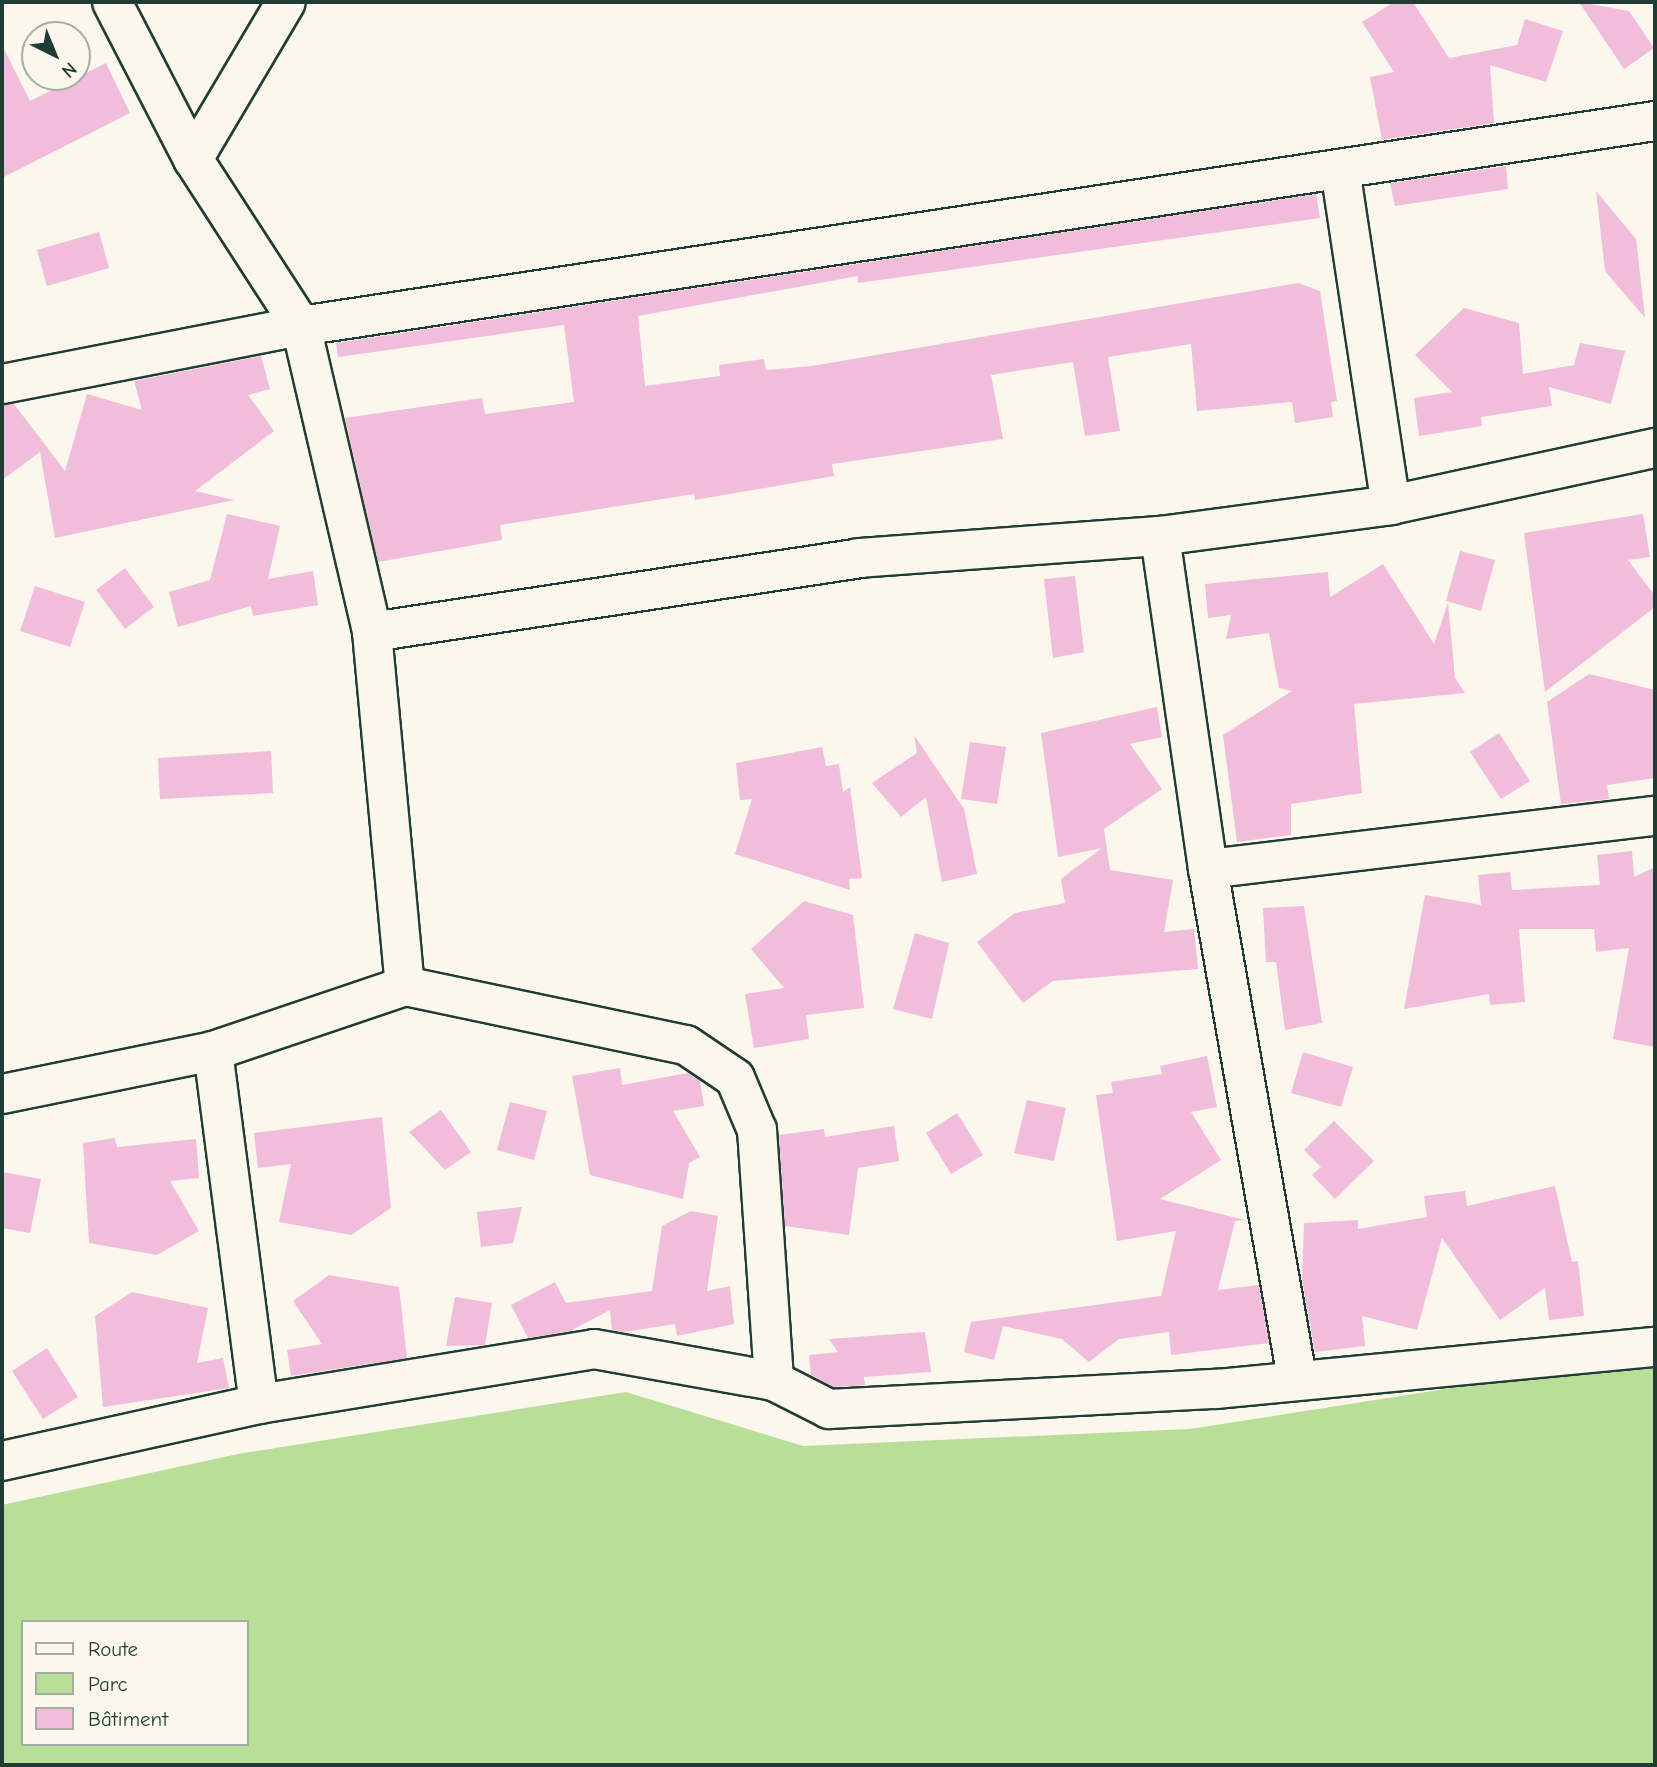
<!DOCTYPE html>
<meta charset="utf-8">
<style>
body{margin:0}
#map{position:relative;width:1657px;height:1767px;overflow:hidden;background:#fbf7ec;font-family:"Comic Neue",sans-serif}
div>[style]{position:absolute}
[style*='--x']{left:calc(var(--x)*1px);top:calc(var(--y)*1px);width:calc(var(--w)*1px);rotate:calc(var(--a)*1deg)}
.green>*{inset:0;background:#b9de98}
.building>*{inset:0;background:#f1bdda}
.roads{filter:drop-shadow(2px 0 #1f3d34) drop-shadow(-2px 0 #1f3d34) drop-shadow(0 2px #1f3d34) drop-shadow(0 -2px #1f3d34)}
.minor>*{height:38px;margin:-19px;padding:0 19px;transform-origin:19px;border-radius:19px;background:#fbf7ec}
span{translate:-50% -50%;white-space:nowrap;text-align:center;line-height:1.15;-webkit-text-stroke:7px #fbf7ec;paint-order:stroke}
.frame{position:absolute;inset:0;border:4px solid #1f3d34;pointer-events:none}
.legend{position:absolute;left:21px;top:1620px;width:228px;height:126px;box-sizing:border-box;background:#fbf7ec;border:2px solid #a3ada2;margin:0;padding:9px 12px;list-style:none;font-size:21px;color:#1f3d34}
.legend li{display:flex;align-items:center;gap:14px;height:35px}
.legend b{width:35px;border:2px solid #a3ada2}
.north{position:absolute;left:21px;top:21px;width:70px;height:70px;box-sizing:border-box;background:#fbf7ec;border:2px solid #a3ada2;border-radius:50%;rotate:137deg;font-size:19px;font-weight:700;line-height:28px;text-align:center;color:#1f3d34}
.north::after{content:'';display:block;margin:auto;width:24px;height:32px;background:#1f3d34;clip-path:polygon(50% 0,100% 100%,50% 72%,0 100%)}
</style>
<div id="map">
<div class="green">
<i style="clip-path:polygon(evenodd,1655px 1356px,1655px 1765px,2px 1765px,2px 1505px,238px 1454px,626px 1392px,803px 1446px,1190px 1429px,1655px 1356px,23px 1622px,247px 1622px,247px 1744px,23px 1744px,23px 1622px)"></i>
</div>
<div class="building">
<i style="clip-path:polygon(1394px 2px,1413px 2px,1449px 58px,1517px 45px,1525px 19px,1563px 31px,1546px 82px,1490px 65px,1494px 123px,1382px 140px,1370px 77px,1394px 72px,1362px 22px)"></i>
<i style="clip-path:polygon(1579px 2px,1629px 11px,1654px 48px,1624px 69px)"></i>
<i style="clip-path:polygon(2px 45px,30px 101px,106px 63px,130px 113px,2px 178px)"></i>
<i style="clip-path:polygon(1506px 166px,1508px 189px,1395px 206px,1390px 183px)"></i>
<i style="clip-path:polygon(1596px 191px,1636px 239px,1645px 318px,1605px 271px)"></i>
<i style="clip-path:polygon(1316px 194px,1320px 218px,858px 283px,858px 276px,638px 316px,645px 386px,720px 376px,719px 365px,764px 359px,766px 370px,812px 366px,1298px 283px,1320px 291px,1337px 401px,1331px 402px,1333px 417px,1295px 423px,1292px 402px,1197px 411px,1191px 344px,1108px 357px,1120px 431px,1085px 436px,1073px 362px,991px 375px,1003px 439px,832px 464px,834px 476px,695px 500px,694px 494px,500px 525px,502px 540px,378px 562px,345px 418px,482px 398px,485px 414px,574px 402px,564px 325px,338px 357px,336px 343px)"></i>
<i style="clip-path:polygon(99px 232px,109px 268px,47px 286px,37px 250px)"></i>
<i style="clip-path:polygon(1464px 308px,1519px 323px,1523px 374px,1574px 365px,1580px 343px,1625px 351px,1611px 404px,1549px 387px,1552px 406px,1481px 417px,1482px 426px,1419px 436px,1414px 398px,1452px 392px,1415px 355px)"></i>
<i style="clip-path:polygon(261px 356px,270px 389px,248px 395px,274px 431px,195px 491px,234px 500px,55px 538px,40px 452px,2px 480px,2px 405px,14px 404px,65px 471px,87px 394px,142px 410px,134px 381px)"></i>
<i style="clip-path:polygon(227px 514px,280px 526px,268px 579px,313px 571px,318px 605px,253px 616px,251px 606px,178px 627px,169px 592px,210px 580px)"></i>
<i style="clip-path:polygon(1643px 514px,1650px 557px,1628px 560px,1655px 596px,1655px 607px,1545px 692px,1524px 533px)"></i>
<i style="clip-path:polygon(1460px 551px,1495px 560px,1481px 611px,1446px 601px)"></i>
<i style="clip-path:polygon(1383px 564px,1434px 644px,1448px 603px,1455px 678px,1465px 693px,1354px 704px,1362px 793px,1291px 804px,1291px 835px,1237px 842px,1223px 735px,1292px 691px,1279px 688px,1269px 633px,1226px 639px,1231px 615px,1208px 618px,1205px 584px,1328px 572px,1330px 597px)"></i>
<i style="clip-path:polygon(125px 568px,154px 607px,125px 629px,96px 590px)"></i>
<i style="clip-path:polygon(1075px 576px,1084px 652px,1053px 658px,1044px 579px)"></i>
<i style="clip-path:polygon(35px 586px,85px 602px,70px 647px,20px 631px)"></i>
<i style="clip-path:polygon(1589px 674px,1655px 690px,1655px 778px,1607px 785px,1609px 799px,1561px 804px,1547px 702px)"></i>
<i style="clip-path:polygon(1157px 707px,1162px 737px,1130px 744px,1162px 789px,1104px 829px,1110px 870px,1173px 880px,1164px 932px,1194px 929px,1198px 969px,1053px 981px,1023px 1003px,977px 942px,1015px 913px,1065px 903px,1061px 879px,1102px 848px,1058px 857px,1041px 733px)"></i>
<i style="clip-path:polygon(1499px 733px,1530px 781px,1501px 799px,1470px 752px)"></i>
<i style="clip-path:polygon(914px 735px,964px 809px,977px 874px,942px 882px,926px 797px,901px 817px,872px 783px,917px 753px)"></i>
<i style="clip-path:polygon(970px 742px,1006px 747px,997px 804px,961px 799px)"></i>
<i style="clip-path:polygon(822px 747px,826px 766px,839px 764px,843px 792px,850px 787px,862px 878px,849px 879px,850px 890px,735px 854px,752px 799px,740px 800px,736px 763px)"></i>
<i style="clip-path:polygon(271px 751px,273px 793px,160px 799px,158px 758px)"></i>
<i style="clip-path:polygon(1632px 851px,1634px 877px,1655px 867px,1655px 1047px,1613px 1039px,1629px 948px,1596px 952px,1594px 929px,1519px 929px,1525px 1002px,1490px 1005px,1489px 994px,1404px 1009px,1425px 895px,1481px 905px,1478px 875px,1510px 872px,1512px 890px,1600px 885px,1597px 855px)"></i>
<i style="clip-path:polygon(804px 901px,853px 915px,864px 1008px,806px 1015px,809px 1039px,754px 1048px,745px 994px,784px 988px,751px 949px)"></i>
<i style="clip-path:polygon(1304px 906px,1322px 1023px,1285px 1030px,1276px 962px,1266px 962px,1263px 908px)"></i>
<i style="clip-path:polygon(915px 933px,949px 943px,932px 1019px,893px 1009px)"></i>
<i style="clip-path:polygon(1303px 1052px,1353px 1067px,1341px 1107px,1291px 1093px)"></i>
<i style="clip-path:polygon(1207px 1056px,1217px 1107px,1191px 1112px,1221px 1160px,1160px 1199px,1245px 1220px,1235px 1221px,1218px 1290px,1259px 1285px,1269px 1343px,1171px 1355px,1169px 1332px,1119px 1339px,1089px 1362px,1062px 1339px,1003px 1326px,994px 1360px,964px 1352px,971px 1322px,1161px 1296px,1176px 1231px,1117px 1241px,1096px 1095px,1113px 1093px,1111px 1082px,1162px 1074px,1160px 1066px)"></i>
<i style="clip-path:polygon(620px 1068px,622px 1085px,688px 1073px,700px 1081px,704px 1106px,673px 1111px,700px 1157px,689px 1163px,683px 1199px,590px 1175px,572px 1076px)"></i>
<i style="clip-path:polygon(1027px 1100px,1066px 1108px,1054px 1161px,1014px 1153px)"></i>
<i style="clip-path:polygon(510px 1102px,547px 1111px,534px 1160px,497px 1150px)"></i>
<i style="clip-path:polygon(441px 1110px,471px 1152px,445px 1170px,409px 1132px)"></i>
<i style="clip-path:polygon(957px 1113px,983px 1155px,951px 1174px,926px 1133px)"></i>
<i style="clip-path:polygon(382px 1117px,391px 1208px,351px 1235px,279px 1222px,291px 1164px,258px 1168px,254px 1133px)"></i>
<i style="clip-path:polygon(1334px 1121px,1374px 1161px,1335px 1199px,1312px 1175px,1321px 1167px,1304px 1150px)"></i>
<i style="clip-path:polygon(894px 1126px,899px 1161px,858px 1168px,849px 1235px,785px 1226px,779px 1135px,824px 1129px,825px 1137px)"></i>
<i style="clip-path:polygon(115px 1138px,117px 1147px,196px 1139px,199px 1178px,170px 1181px,199px 1231px,157px 1255px,89px 1243px,83px 1143px)"></i>
<i style="clip-path:polygon(2px 1172px,41px 1179px,30px 1233px,2px 1228px)"></i>
<i style="clip-path:polygon(1555px 1186px,1572px 1262px,1578px 1261px,1584px 1316px,1549px 1320px,1545px 1288px,1500px 1320px,1442px 1238px,1417px 1330px,1362px 1316px,1365px 1346px,1315px 1352px,1302px 1280px,1304px 1223px,1358px 1220px,1358px 1229px,1427px 1217px,1424px 1196px,1465px 1191px,1467px 1206px)"></i>
<i style="clip-path:polygon(522px 1207px,513px 1243px,481px 1247px,477px 1212px)"></i>
<i style="clip-path:polygon(691px 1211px,718px 1216px,707px 1291px,730px 1286px,734px 1324px,677px 1336px,675px 1324px,623px 1332px,612px 1330px,610px 1310px,570px 1331px,528px 1338px,511px 1305px,555px 1282px,566px 1303px,652px 1291px,662px 1226px)"></i>
<i style="clip-path:polygon(329px 1275px,399px 1287px,407px 1358px,291px 1376px,287px 1350px,322px 1344px,293px 1301px)"></i>
<i style="clip-path:polygon(132px 1292px,208px 1308px,197px 1363px,223px 1358px,229px 1388px,103px 1407px,95px 1316px)"></i>
<i style="clip-path:polygon(455px 1297px,492px 1303px,485px 1345px,446px 1346px)"></i>
<i style="clip-path:polygon(925px 1332px,931px 1372px,864px 1377px,865px 1385px,834px 1387px,811px 1375px,809px 1355px,838px 1352px,829px 1339px)"></i>
<i style="clip-path:polygon(47px 1348px,78px 1397px,43px 1419px,12px 1371px)"></i>
</div>
<div class="roads">
<div class="minor">
<i style="--x:112;--y:2;--w:177;--a:62.7"></i>
<i style="--x:193;--y:159;--w:199;--a:57.1"></i>
<i style="--x:301;--y:326;--w:314;--a:76.9"></i>
<i style="--x:372;--y:632;--w:356;--a:84.7"></i>
<i style="--x:193;--y:159;--w:182;--a:-59.4"></i>
<i style="--x:1340;--y:169;--w:340;--a:81.4"></i>
<i style="--x:2;--y:384;--w:305;--a:-11"></i>
<i style="--x:301;--y:326;--w:1369;--a:-8.61"></i>
<i style="--x:1160;--y:536;--w:336;--a:81.8"></i>
<i style="--x:1208;--y:869;--w:517;--a:80.08"></i>
<i style="--x:372;--y:632;--w:493;--a:-8.6"></i>
<i style="--x:859;--y:558;--w:302;--a:-4.2"></i>
<i style="--x:1160;--y:536;--w:233;--a:-7.6"></i>
<i style="--x:1391;--y:505;--w:270;--a:-12.2"></i>
<i style="--x:1208;--y:869;--w:450;--a:-6.8"></i>
<i style="--x:213;--y:1051;--w:356;--a:82.6"></i>
<i style="--x:2;--y:1094;--w:215;--a:-11.5"></i>
<i style="--x:213;--y:1051;--w:203;--a:-18.7"></i>
<i style="--x:405;--y:986;--w:287;--a:11.9"></i>
<i style="--x:686;--y:1045;--w:59;--a:34"></i>
<i style="--x:735;--y:1078;--w:56;--a:67.1"></i>
<i style="--x:757;--y:1130;--w:252;--a:86.1"></i>
<i style="--x:2;--y:1461;--w:263;--a:-12.5"></i>
<i style="--x:259;--y:1404;--w:339;--a:-9.3"></i>
<i style="--x:594;--y:1349;--w:183;--a:10.1"></i>
<i style="--x:774;--y:1381;--w:62;--a:27"></i>
<i style="--x:829;--y:1409;--w:388;--a:-3"></i>
<i style="--x:1216;--y:1389;--w:441;--a:-5.5"></i>
</div>
</div>
<div class="frame"></div>
<ul class="legend">
<li><b style="height:9px;background:#fbf7ec"></b>Route</li>
<li><b style="height:19px;background:#b9de98"></b>Parc</li>
<li><b style="height:19px;background:#f1bdda"></b>Bâtiment</li>
</ul>
<div class="north">N</div>
</div>
